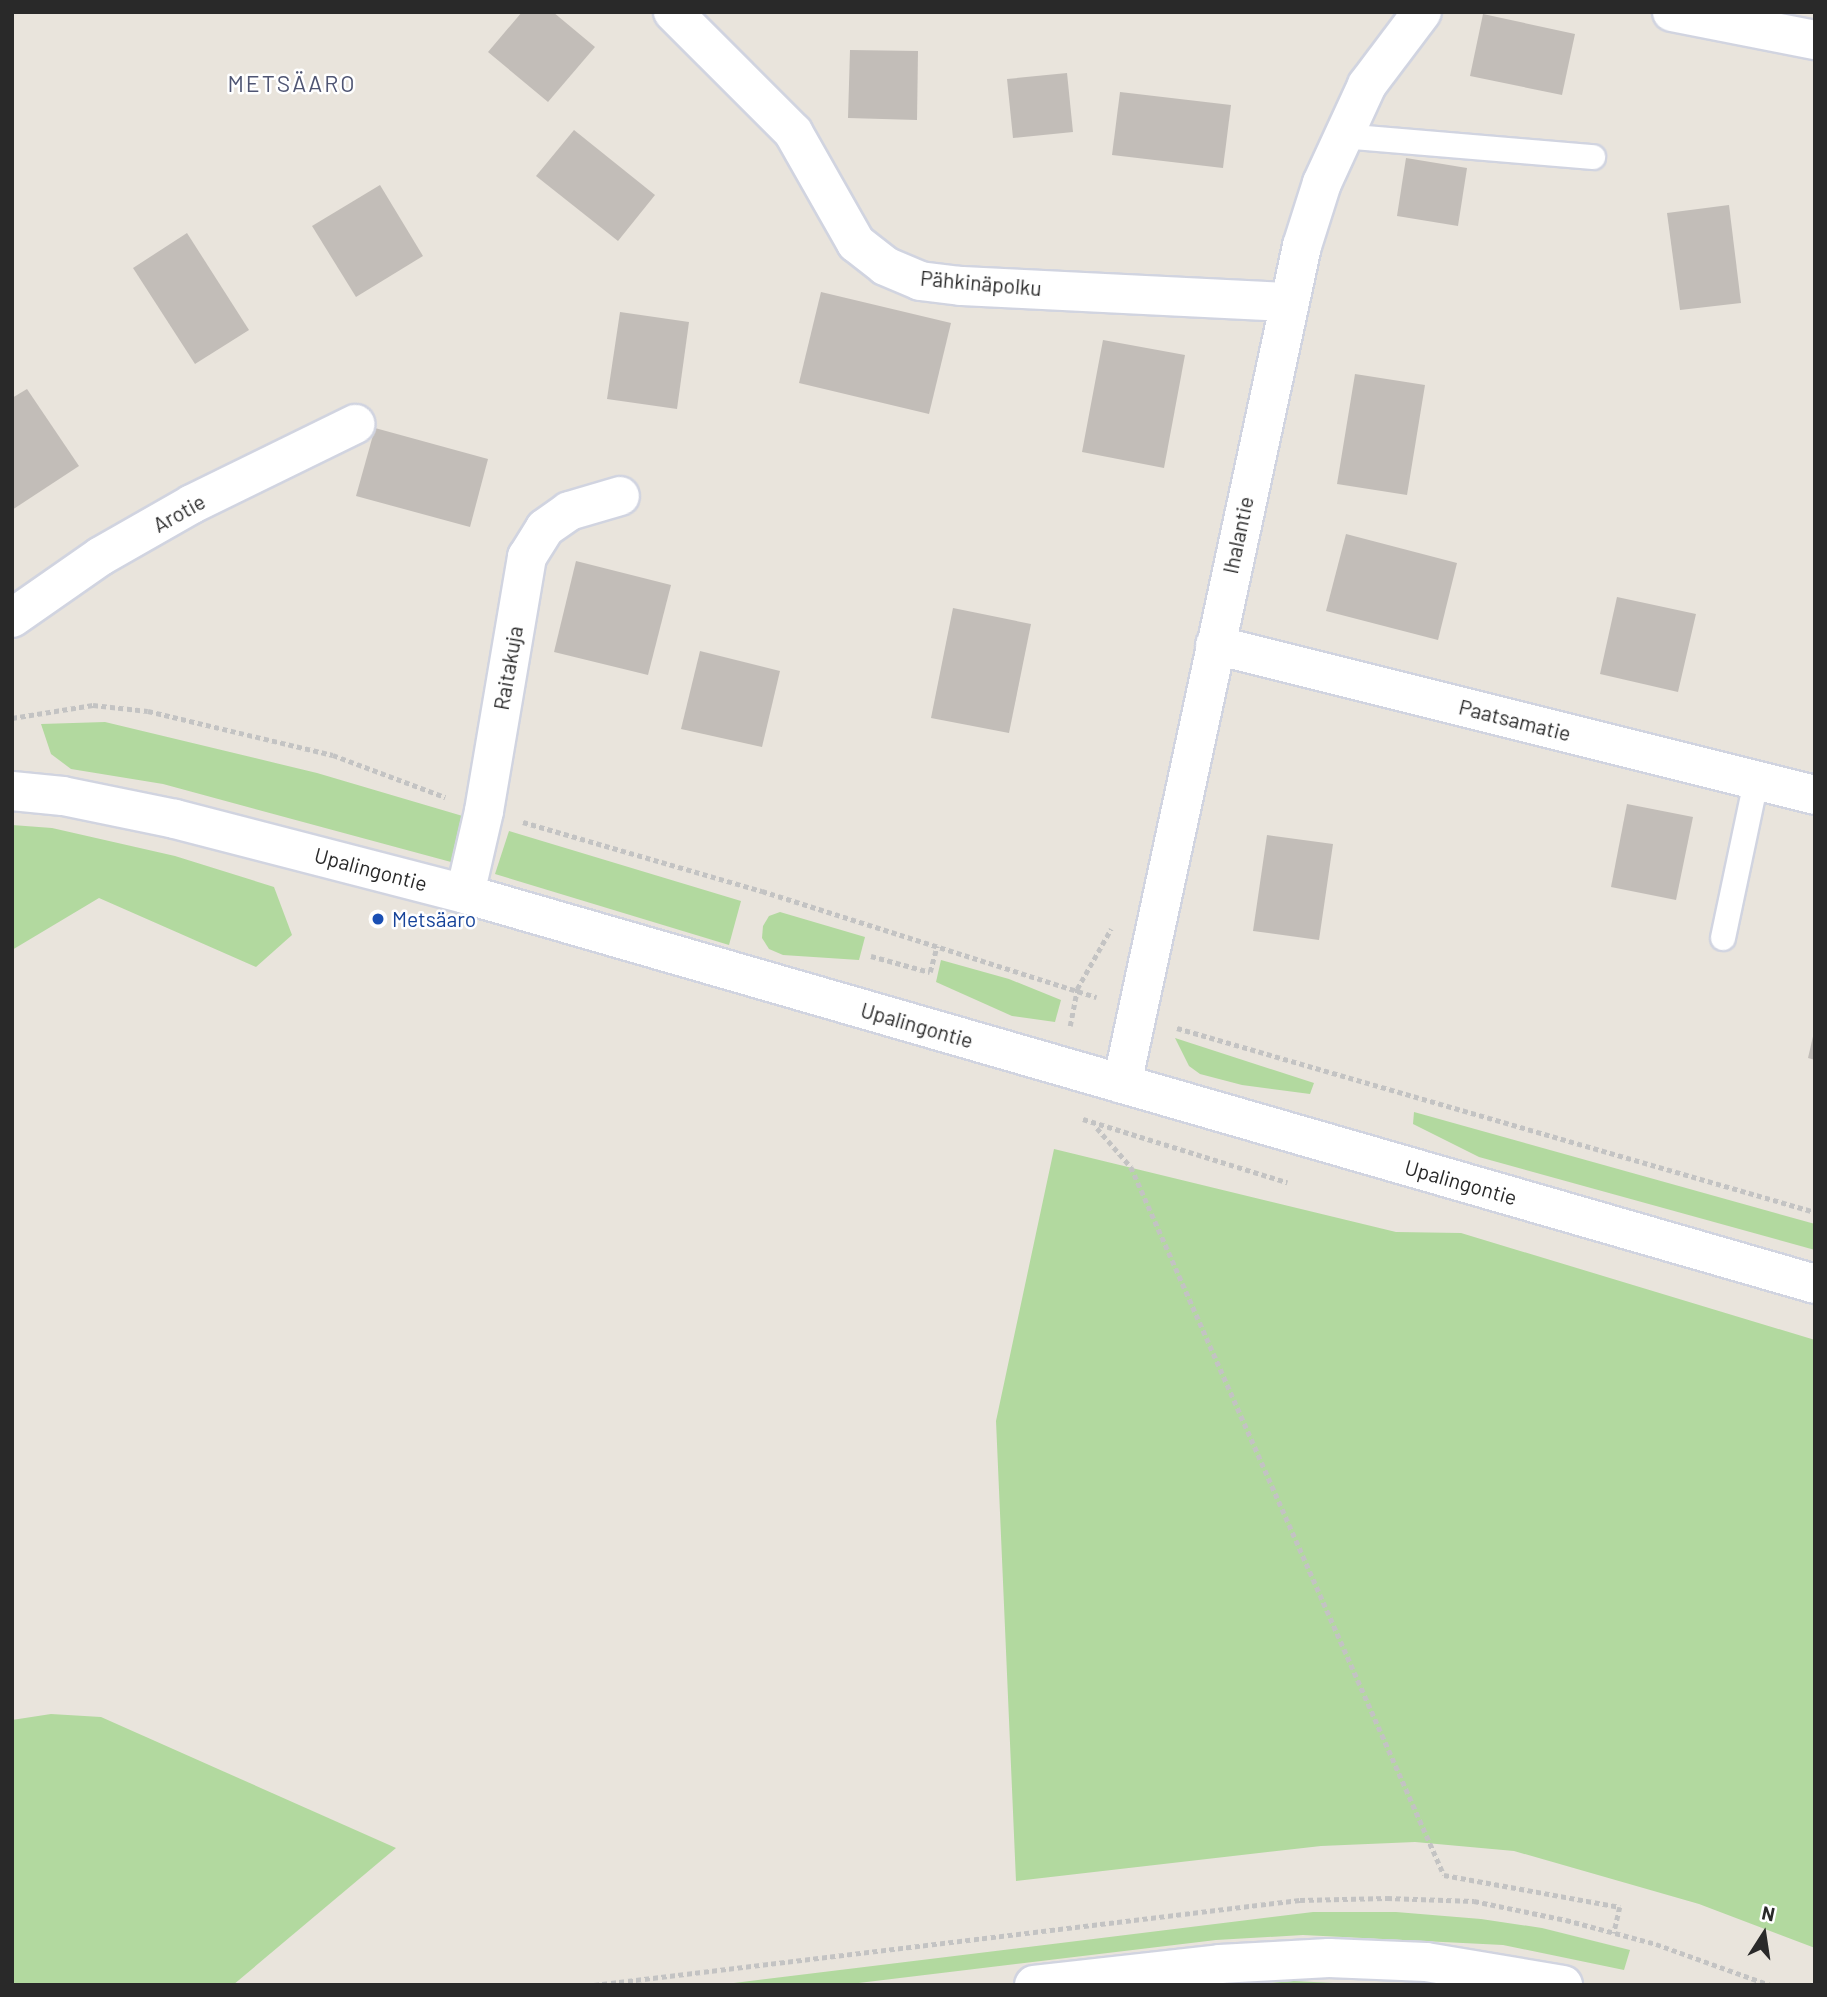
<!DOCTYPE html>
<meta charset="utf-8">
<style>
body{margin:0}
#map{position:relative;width:1827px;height:1997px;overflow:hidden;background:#e9e4dc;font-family:Barlow,sans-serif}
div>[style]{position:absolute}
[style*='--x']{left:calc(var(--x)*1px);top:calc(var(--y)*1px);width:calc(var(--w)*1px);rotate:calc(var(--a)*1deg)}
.green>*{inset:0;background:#b2d99f}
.building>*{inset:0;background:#c2bdb8}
.path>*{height:4.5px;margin-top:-2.25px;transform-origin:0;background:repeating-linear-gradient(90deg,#c3c3c3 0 5px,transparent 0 8.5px)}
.roads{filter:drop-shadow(2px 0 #d1d4e0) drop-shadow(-2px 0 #d1d4e0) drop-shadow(0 2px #d1d4e0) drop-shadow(0 -2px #d1d4e0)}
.lane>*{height:24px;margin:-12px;padding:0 12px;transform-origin:12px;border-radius:12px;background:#fff}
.street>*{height:38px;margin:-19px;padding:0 19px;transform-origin:19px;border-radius:19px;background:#fff}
.secondary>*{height:38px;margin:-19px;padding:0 19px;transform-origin:19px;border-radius:19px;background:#fff}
.dots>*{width:19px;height:19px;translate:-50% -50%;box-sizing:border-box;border:4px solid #fff;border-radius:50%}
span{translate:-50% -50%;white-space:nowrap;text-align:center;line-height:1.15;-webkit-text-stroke:5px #fff;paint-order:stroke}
.street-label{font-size:21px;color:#292929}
.transit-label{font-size:21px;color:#164399}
.left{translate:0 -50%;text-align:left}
.neighbourhood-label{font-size:23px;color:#4f5573;letter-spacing:2px}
.frame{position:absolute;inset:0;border:14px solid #292929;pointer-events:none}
.north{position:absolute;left:1729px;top:1899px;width:70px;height:70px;-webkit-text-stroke:5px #fff;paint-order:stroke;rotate:12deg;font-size:19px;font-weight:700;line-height:28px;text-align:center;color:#292929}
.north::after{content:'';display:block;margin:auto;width:24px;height:32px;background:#292929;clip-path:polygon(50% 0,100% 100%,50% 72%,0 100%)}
</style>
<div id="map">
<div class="green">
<i style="clip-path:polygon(105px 722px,317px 773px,466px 817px,451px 862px,163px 784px,71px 769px,51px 754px,41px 724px)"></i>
<i style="clip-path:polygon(12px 825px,52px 828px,175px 856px,274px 887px,292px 935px,256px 967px,99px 898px,12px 950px)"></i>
<i style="clip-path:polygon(509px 831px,741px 901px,729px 945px,495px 874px)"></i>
<i style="clip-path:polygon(780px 912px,865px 937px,859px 960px,783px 955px,769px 949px,762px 938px,763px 926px,769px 916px)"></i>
<i style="clip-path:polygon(941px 960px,1009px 979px,1061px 1000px,1055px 1022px,1012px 1016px,936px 982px)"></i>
<i style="clip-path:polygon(1175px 1038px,1314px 1083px,1310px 1094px,1242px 1085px,1200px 1074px,1189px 1066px)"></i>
<i style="clip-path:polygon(1414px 1112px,1815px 1224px,1815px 1250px,1479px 1157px,1413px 1124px)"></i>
<i style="clip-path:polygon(1054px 1149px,1396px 1232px,1461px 1233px,1815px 1340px,1815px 1948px,1699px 1904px,1514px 1851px,1415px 1842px,1321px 1846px,1016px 1881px,996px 1421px)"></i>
<i style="clip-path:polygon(51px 1714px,101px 1717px,396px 1848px,233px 1985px,12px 1985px,12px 1720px)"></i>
<i style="clip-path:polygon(1313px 1912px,1396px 1912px,1481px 1919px,1542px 1928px,1630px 1950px,1624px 1970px,1503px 1945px,1303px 1935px,1216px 1940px,842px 1985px,718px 1985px)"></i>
<i style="clip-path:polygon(1293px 1981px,1374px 1985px,1244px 1985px)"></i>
</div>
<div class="building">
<i style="clip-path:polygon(522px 12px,553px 12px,595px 47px,548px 102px,488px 52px)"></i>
<i style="clip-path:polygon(1483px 14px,1575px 34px,1562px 95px,1470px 76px)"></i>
<i style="clip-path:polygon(850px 50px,918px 51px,917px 120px,848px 118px)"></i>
<i style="clip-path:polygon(1067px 73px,1073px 132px,1013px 138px,1007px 79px)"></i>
<i style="clip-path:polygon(1120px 92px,1231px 105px,1223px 168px,1112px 155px)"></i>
<i style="clip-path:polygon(574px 130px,655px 195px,618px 241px,536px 176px)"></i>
<i style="clip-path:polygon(1406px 158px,1467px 168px,1458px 226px,1397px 216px)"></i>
<i style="clip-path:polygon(380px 185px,423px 256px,356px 297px,312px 226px)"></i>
<i style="clip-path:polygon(1729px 205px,1741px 303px,1680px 310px,1667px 213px)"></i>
<i style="clip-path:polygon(187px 233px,249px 330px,195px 364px,133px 268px)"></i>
<i style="clip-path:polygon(821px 292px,951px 323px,929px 414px,799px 383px)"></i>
<i style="clip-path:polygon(620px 312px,689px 322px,677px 409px,607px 399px)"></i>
<i style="clip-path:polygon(1103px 340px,1185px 355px,1164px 468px,1082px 452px)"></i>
<i style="clip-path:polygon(1355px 374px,1425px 385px,1407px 495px,1337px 484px)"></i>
<i style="clip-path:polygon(27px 389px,79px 466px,12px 510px,12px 398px)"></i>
<i style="clip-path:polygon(375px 428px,488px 459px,470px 527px,356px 496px)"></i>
<i style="clip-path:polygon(1346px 534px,1457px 563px,1438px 640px,1326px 611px)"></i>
<i style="clip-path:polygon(576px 561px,671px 585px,648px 675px,554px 652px)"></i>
<i style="clip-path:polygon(1617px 597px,1696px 614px,1678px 692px,1600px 674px)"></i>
<i style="clip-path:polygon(953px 608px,1031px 624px,1009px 733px,931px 718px)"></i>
<i style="clip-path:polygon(700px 651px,780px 671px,762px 747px,681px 729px)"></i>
<i style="clip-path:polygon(1627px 804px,1693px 817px,1676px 900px,1611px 887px)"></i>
<i style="clip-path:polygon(1267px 835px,1333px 844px,1319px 940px,1253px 931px)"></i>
<i style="clip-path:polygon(1814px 1032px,1815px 1032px,1815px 1060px,1808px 1058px)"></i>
</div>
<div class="path">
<i style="--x:12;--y:718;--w:82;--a:-9.1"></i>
<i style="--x:93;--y:705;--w:55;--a:6.2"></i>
<i style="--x:148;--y:711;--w:190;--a:13.4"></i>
<i style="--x:333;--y:755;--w:120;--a:20.6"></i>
<i style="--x:523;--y:822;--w:249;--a:16.1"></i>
<i style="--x:762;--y:891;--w:351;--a:17.6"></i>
<i style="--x:871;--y:956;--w:61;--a:15.2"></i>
<i style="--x:930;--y:972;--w:27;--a:-75"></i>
<i style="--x:1070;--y:1026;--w:38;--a:-79"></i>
<i style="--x:1077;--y:989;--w:69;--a:-60.5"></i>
<i style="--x:1177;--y:1028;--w:664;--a:16.09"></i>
<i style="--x:1083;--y:1119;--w:214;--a:17.2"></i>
<i style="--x:1097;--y:1128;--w:52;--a:48.9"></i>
<i style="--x:1131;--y:1167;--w:774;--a:66.15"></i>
<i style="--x:1444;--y:1875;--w:179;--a:10.3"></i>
<i style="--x:1620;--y:1907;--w:27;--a:103"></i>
<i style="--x:594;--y:1985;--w:711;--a:-6.87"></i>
<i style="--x:1300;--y:1900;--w:87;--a:-1.3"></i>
<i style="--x:1387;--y:1898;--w:87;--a:2"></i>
<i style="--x:1474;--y:1901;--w:94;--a:11.7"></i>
<i style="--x:1566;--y:1920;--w:93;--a:14.9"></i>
<i style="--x:1656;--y:1944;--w:121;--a:19.8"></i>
</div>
<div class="roads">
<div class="lane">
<i style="--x:1342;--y:136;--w:252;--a:4.8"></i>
<i style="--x:1723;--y:938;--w:160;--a:-78.1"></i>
</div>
<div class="street">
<i style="--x:673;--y:12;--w:170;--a:45"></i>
<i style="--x:793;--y:132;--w:128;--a:60.4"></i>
<i style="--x:856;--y:243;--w:37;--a:38"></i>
<i style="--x:885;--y:266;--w:38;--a:23"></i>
<i style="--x:920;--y:281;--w:41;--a:7"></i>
<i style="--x:961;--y:286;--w:327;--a:2.8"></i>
<i style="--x:1672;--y:12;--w:146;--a:11.1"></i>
<i style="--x:12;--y:618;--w:108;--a:-34.9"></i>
<i style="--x:101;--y:556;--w:105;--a:-29.7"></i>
<i style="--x:192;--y:504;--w:182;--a:-26.1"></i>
<i style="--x:1215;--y:645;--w:618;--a:14.04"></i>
<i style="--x:465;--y:894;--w:85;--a:-77.1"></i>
<i style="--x:484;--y:811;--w:258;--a:-80.4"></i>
<i style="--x:527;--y:557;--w:34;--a:-58"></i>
<i style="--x:545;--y:528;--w:29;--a:-35"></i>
<i style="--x:569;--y:511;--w:53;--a:-16.4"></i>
</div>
<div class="secondary">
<i style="--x:12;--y:791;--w:51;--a:5.6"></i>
<i style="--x:63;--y:796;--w:114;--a:11.6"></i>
<i style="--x:175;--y:819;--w:300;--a:14.5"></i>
<i style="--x:465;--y:894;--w:1405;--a:16.11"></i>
<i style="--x:1122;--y:1084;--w:857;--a:-77.88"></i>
<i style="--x:1302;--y:246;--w:66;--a:-72.4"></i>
<i style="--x:1322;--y:183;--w:108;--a:-65.3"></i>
<i style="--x:1367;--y:85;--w:91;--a:-53"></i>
<i style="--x:1034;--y:1985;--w:187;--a:-6.4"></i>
<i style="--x:1220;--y:1964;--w:109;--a:-3.2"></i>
<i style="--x:1329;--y:1958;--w:97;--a:2.4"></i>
<i style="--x:1426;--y:1962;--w:139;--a:9.5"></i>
</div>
</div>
<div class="dots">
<i style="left:378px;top:919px;background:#1a4fb4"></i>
</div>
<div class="street-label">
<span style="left:981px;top:283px;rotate:5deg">Pähkinäpolku</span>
<span style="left:179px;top:513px;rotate:-29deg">Arotie</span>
<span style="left:1238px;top:535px;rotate:-78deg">Ihalantie</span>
<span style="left:508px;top:668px;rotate:-80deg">Raitakuja</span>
<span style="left:1515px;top:720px;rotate:14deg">Paatsamatie</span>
<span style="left:371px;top:869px;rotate:15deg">Upalingontie</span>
<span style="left:917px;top:1025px;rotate:16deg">Upalingontie</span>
<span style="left:1461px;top:1182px;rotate:16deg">Upalingontie</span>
</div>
<div class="transit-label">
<span class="left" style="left:392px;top:919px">Metsäaro</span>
</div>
<div class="neighbourhood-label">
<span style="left:292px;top:83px">METSÄARO</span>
</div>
<div class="frame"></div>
<div class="north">N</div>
</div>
